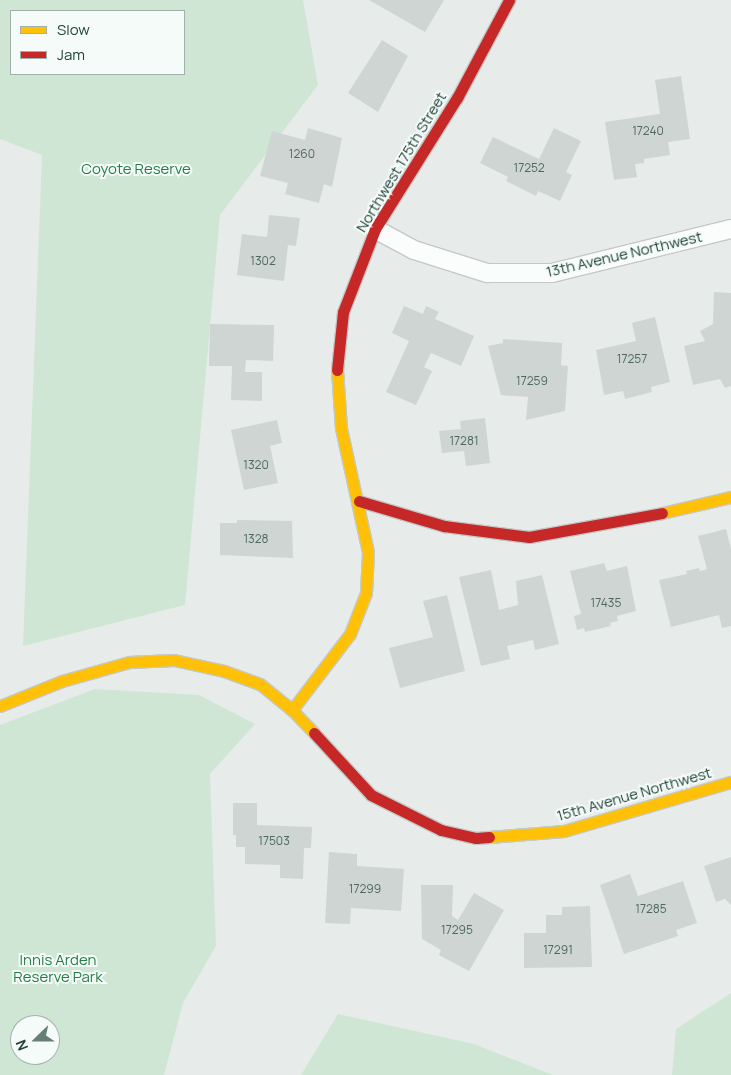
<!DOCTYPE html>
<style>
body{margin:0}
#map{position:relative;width:731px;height:1075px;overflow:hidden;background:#e7ecea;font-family:Manrope,sans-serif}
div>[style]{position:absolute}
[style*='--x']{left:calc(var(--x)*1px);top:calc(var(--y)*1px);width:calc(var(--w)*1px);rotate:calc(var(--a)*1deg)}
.green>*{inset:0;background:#cfe6d5}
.building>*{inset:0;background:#cfd5d3}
.roads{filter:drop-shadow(1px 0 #c4c9c7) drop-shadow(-1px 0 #c4c9c7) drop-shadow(0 1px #c4c9c7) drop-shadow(0 -1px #c4c9c7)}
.street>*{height:18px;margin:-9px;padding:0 9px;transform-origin:9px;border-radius:9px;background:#fbfcfc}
.slow>*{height:11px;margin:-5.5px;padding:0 5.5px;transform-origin:5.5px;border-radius:5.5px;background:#ffc107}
.jam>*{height:11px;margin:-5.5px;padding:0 5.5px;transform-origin:5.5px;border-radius:5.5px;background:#c62828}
span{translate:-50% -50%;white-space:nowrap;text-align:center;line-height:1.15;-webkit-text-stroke:4px #f5fbf8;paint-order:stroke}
.number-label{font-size:12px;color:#4e6860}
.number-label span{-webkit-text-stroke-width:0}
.street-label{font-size:15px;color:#214339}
.park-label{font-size:15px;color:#267e46}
.legend{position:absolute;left:10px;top:10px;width:175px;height:65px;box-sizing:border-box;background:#f5fbf8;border:1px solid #a0b1ac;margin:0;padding:6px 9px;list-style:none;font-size:15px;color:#214339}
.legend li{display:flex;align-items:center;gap:10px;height:25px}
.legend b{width:25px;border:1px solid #a0b1ac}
.north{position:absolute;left:10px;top:1015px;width:50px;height:50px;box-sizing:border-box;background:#f5fbf8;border:1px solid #a0b1ac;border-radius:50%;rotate:248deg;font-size:14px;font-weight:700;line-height:20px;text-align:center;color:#214339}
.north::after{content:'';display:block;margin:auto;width:18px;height:22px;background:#667e77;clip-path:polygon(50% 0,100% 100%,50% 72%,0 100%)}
</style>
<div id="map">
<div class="green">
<i style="clip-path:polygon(evenodd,0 0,303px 0,318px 85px,220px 215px,185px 605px,23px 646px,42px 155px,0 139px,0 0,11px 11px,184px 11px,184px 74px,11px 74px,11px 11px)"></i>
<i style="clip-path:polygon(evenodd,95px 689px,199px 695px,255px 724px,210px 774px,216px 946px,183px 1003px,164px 1075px,0 1075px,0 725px,95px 689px,20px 1025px,50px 1025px,50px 1055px,20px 1055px,20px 1025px)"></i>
<i style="clip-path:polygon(731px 993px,731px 1075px,672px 1075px,676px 1029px)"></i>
<i style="clip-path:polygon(338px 1014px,474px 1044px,553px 1075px,301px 1075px)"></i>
</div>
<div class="building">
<i style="clip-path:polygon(369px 0,444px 0,425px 32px)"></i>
<i style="clip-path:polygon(382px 40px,408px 56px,378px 112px,348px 93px)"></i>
<i style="clip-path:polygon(681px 76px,690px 139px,668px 142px,670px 155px,644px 159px,644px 163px,635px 164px,637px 177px,614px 180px,605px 122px,660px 114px,655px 80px)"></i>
<i style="clip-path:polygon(308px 128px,342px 138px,332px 187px,324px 184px,319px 203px,285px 194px,288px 183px,260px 176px,272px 131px,305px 140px)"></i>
<i style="clip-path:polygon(554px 128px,581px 141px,566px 172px,572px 175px,560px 201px,538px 191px,536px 196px,506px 181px,508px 177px,480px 163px,493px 137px,539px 159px)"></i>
<i style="clip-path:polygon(269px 215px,300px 218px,296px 246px,288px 245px,284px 281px,237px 275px,242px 234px,267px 237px)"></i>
<i style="clip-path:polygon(714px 292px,731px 293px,731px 386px,725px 388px,720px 379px,693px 385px,684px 346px,705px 341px,700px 331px,713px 324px)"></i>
<i style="clip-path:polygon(404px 306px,423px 314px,426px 306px,439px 312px,435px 319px,474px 336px,461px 366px,431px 353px,424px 367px,432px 371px,416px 405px,386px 392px,409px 341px,392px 333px)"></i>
<i style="clip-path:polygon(655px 317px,670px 382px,651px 387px,652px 392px,625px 399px,623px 391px,604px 395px,596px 350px,636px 341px,632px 323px)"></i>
<i style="clip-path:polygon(210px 324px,274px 325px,273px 361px,246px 360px,245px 372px,262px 372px,262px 401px,231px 400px,232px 366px,209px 366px)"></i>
<i style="clip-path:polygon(503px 339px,562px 343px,561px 365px,568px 366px,565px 411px,526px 420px,528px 397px,501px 395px,488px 346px,503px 343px)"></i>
<i style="clip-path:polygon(485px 418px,490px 463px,466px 466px,464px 451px,442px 453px,439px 431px,461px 429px,460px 421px)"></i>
<i style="clip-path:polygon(277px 420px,282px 443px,270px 446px,278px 483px,244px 490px,231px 430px)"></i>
<i style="clip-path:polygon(237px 520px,292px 521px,293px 558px,220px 555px,220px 523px,237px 523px)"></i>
<i style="clip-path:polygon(726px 529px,731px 549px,731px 626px,722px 628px,719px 615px,671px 627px,659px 580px,687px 574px,686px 571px,699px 568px,700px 571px,707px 569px,698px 536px)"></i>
<i style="clip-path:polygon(604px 563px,607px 571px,627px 566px,636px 611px,617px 616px,618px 621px,610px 623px,611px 626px,585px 632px,584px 628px,577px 630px,574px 616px,581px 614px,570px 571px)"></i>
<i style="clip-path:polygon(491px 570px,499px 610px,518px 605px,516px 581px,542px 575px,559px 644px,535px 650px,533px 640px,507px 646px,510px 659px,481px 666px,459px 577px)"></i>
<i style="clip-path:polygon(447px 595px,465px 671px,400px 688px,389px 648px,433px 637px,423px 601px)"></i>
<i style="clip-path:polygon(233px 803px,257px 803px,257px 825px,312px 827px,311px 848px,304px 848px,303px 879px,280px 878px,280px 865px,245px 864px,245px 847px,236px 847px,236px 835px,233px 835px)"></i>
<i style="clip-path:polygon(329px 852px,357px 854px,357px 866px,404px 869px,401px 911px,351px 908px,350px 924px,325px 923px)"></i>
<i style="clip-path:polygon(731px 857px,731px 905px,725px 899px,716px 902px,704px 866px)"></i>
<i style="clip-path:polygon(630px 874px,638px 896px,683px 881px,697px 923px,676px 930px,678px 936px,624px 954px,600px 885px)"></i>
<i style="clip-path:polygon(421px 885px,453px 885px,452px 916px,458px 920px,474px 893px,504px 910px,469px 971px,439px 955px,441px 950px,422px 939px)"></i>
<i style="clip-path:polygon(590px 906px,592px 967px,524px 968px,524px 933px,546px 933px,546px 915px,562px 915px,562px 907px)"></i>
</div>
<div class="roads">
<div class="street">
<i style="--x:375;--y:229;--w:44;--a:28.3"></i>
<i style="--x:414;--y:250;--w:77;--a:17.5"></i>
<i style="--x:487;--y:273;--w:65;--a:0"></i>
<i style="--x:552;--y:273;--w:184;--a:-13.8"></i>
</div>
<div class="slow">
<i style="--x:662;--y:513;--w:71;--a:-13.1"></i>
<i style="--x:0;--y:706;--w:67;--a:-22"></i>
<i style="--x:62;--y:681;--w:70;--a:-15.8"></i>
<i style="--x:129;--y:662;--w:45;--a:-2.5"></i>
<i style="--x:174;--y:660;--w:51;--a:12.4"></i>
<i style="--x:224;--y:671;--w:38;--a:20"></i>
<i style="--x:260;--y:684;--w:41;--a:39.1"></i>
<i style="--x:292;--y:710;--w:32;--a:46"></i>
<i style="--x:292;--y:710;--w:96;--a:-52.7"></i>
<i style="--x:350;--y:634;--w:44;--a:-68.7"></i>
<i style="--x:366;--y:593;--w:41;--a:-87.2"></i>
<i style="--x:368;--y:552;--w:127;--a:-102.3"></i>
<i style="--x:341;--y:428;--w:58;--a:-93.9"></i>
<i style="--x:489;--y:837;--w:75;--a:-4.6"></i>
<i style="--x:564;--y:831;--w:174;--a:-16.4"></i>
</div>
<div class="jam">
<i style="--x:337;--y:370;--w:58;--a:-84.1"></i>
<i style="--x:343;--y:312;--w:89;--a:-68.9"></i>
<i style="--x:375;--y:229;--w:155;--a:-58"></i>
<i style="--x:457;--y:98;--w:111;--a:-62"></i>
<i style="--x:359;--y:501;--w:89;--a:16.4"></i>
<i style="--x:444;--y:526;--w:86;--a:7.4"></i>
<i style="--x:529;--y:537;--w:135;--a:-10.2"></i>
<i style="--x:314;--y:733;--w:84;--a:47.4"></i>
<i style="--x:371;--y:795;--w:78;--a:26.6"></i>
<i style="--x:441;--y:830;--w:36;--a:13"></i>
<i style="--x:476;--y:838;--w:13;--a:-4"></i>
</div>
</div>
<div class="number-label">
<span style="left:648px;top:131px">17240</span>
<span style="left:302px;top:154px">1260</span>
<span style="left:529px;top:168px">17252</span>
<span style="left:263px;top:261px">1302</span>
<span style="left:632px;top:359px">17257</span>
<span style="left:532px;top:381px">17259</span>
<span style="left:464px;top:441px">17281</span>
<span style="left:256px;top:465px">1320</span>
<span style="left:256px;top:539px">1328</span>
<span style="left:606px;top:603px">17435</span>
<span style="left:274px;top:841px">17503</span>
<span style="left:365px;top:889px">17299</span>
<span style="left:651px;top:909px">17285</span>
<span style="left:457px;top:930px">17295</span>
<span style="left:558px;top:950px">17291</span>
</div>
<div class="street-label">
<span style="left:401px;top:162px;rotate:-59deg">Northwest 175th Street</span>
<span style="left:624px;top:254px;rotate:-13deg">13th Avenue Northwest</span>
<span style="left:634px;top:794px;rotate:-16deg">15th Avenue Northwest</span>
</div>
<div class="park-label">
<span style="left:136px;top:169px">Coyote Reserve</span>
<span style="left:58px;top:968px">Innis Arden<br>Reserve Park</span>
</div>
<ul class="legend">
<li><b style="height:6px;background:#ffc107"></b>Slow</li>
<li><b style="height:6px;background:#c62828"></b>Jam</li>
</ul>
<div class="north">N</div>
</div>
